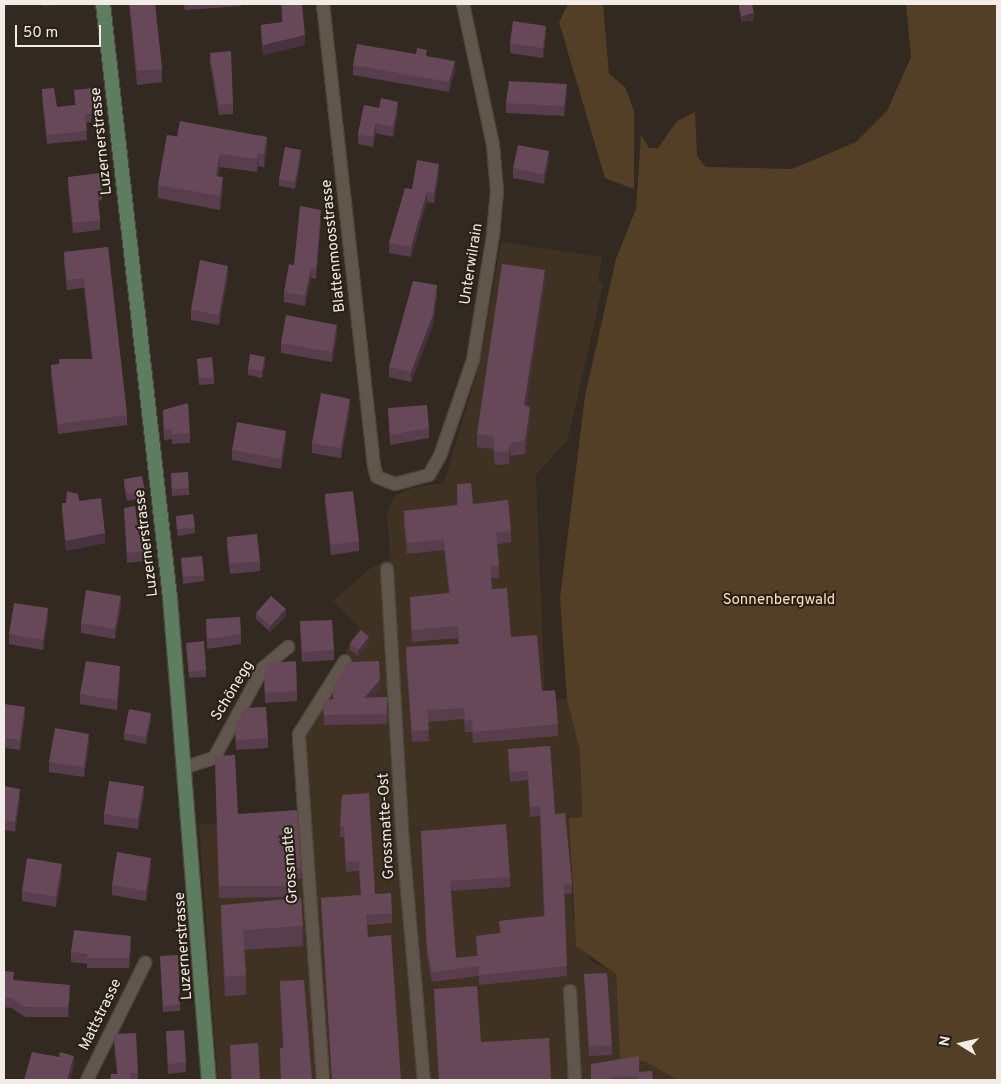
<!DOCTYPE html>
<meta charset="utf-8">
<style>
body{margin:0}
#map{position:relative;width:1001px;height:1084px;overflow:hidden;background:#322920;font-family:Overpass,sans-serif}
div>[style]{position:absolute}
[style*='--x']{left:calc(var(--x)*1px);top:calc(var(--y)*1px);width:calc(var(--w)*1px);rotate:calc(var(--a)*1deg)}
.built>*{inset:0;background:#403223}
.green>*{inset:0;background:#533e26}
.roads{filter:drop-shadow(1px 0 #4e463e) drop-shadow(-1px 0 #4e463e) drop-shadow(0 1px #4e463e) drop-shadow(0 -1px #4e463e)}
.minor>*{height:12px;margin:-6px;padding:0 6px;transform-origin:6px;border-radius:6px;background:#61564c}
.secondary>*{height:14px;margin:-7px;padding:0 7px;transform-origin:7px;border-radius:7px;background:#5d7d60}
.wall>*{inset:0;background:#583e4d}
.shaded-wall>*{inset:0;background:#47323e}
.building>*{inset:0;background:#664859}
span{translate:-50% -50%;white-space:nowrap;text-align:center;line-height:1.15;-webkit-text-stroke:4px #282016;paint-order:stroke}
.street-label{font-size:15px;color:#f2ece6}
.park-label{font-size:15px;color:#f9dfc3}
.frame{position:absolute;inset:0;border:5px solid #f2ece6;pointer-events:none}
.north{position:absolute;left:936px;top:1019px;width:50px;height:50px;-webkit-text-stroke:4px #282016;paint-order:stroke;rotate:280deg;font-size:14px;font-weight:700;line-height:20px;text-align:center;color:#f2ece6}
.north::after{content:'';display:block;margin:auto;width:18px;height:22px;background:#f2ece6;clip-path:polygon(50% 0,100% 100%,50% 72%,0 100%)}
.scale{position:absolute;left:15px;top:25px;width:86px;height:22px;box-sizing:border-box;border:2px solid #f2ece6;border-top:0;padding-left:6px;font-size:15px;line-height:18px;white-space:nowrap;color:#f2ece6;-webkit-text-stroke:4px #282016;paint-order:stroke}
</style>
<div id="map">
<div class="built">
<i style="clip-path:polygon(501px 242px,602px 257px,598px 281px,603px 284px,568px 439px,536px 475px,545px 699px,567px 699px,580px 752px,582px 818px,570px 818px,573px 916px,591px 961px,616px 974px,620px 1060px,644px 1061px,678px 1080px,218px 1080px,199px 825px,311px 817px,305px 741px,312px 721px,345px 668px,346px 650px,360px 627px,333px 601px,372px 567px,390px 558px,387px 513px,394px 496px,412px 488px,444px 483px,481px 359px)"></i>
</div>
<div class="green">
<i style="clip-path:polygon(568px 4px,603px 4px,609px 74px,625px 87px,634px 111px,634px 189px,605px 178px,559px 22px)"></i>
<i style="clip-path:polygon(906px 4px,997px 4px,997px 1080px,678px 1080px,644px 1061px,620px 1060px,616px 974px,576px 946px,569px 818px,582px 817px,580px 752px,567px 699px,560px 598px,585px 396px,616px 259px,636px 209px,641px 135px,649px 148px,658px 148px,677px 121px,695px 112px,697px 156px,706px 167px,792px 169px,856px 142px,887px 111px,911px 57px)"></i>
</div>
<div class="roads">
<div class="minor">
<i style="--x:323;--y:4;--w:465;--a:83.7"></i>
<i style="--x:374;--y:466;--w:11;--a:75"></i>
<i style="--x:377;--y:477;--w:19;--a:21"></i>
<i style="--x:395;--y:484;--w:35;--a:-15"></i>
<i style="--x:429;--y:475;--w:22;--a:-60"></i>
<i style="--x:440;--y:456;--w:102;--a:-71"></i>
<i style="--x:473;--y:360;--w:127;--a:-80.9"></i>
<i style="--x:493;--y:235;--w:44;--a:-84.8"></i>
<i style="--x:497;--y:191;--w:46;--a:-95"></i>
<i style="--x:493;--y:145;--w:144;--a:-102"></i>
<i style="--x:387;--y:569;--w:262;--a:86.7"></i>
<i style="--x:402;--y:831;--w:250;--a:85"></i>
<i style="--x:186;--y:767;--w:29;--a:-18"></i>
<i style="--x:214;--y:758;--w:102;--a:-61.4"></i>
<i style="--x:263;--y:668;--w:33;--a:-40"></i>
<i style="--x:570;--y:991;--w:89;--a:86.8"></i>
<i style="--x:87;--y:1080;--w:131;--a:-63.6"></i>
<i style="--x:323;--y:1080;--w:347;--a:-94"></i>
<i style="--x:299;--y:734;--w:86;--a:-57.8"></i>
</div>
<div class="secondary">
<i style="--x:103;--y:4;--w:598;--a:83.56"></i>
<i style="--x:170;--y:598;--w:484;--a:85.4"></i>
</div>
</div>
<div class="wall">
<i style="clip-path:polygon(43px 4px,66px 4px,43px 6px)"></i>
<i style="clip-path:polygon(129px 4px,155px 4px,162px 69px,162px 82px,137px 85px)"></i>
<i style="clip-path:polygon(184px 4px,241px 4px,241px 6px,185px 10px)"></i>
<i style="clip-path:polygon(281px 4px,282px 4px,305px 45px,263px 55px,261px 35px,261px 25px,282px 22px)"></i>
<i style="clip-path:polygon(739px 4px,754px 20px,742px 22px,739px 10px)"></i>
<i style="clip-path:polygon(546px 36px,543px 58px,510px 53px,510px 43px)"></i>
<i style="clip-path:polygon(210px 53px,233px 104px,233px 114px,219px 115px,210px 63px)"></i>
<i style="clip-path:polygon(427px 56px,455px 71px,449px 92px,353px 75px,353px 65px)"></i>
<i style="clip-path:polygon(42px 89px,57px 107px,75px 105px,74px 90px,93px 97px,91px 122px,86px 123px,87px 140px,47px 144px,42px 98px)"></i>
<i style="clip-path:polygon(567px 94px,564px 116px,506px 113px,506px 103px)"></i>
<i style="clip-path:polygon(364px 105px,398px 112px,393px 137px,376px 133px,373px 147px,358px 144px,358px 134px)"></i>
<i style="clip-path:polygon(167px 135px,267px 150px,264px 167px,258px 166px,257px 172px,220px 167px,218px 176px,223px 190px,220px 210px,158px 198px,158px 185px)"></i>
<i style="clip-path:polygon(301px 157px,295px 189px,279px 186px,279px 179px)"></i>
<i style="clip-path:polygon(549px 161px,544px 184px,513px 178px,513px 168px)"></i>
<i style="clip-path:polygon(439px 174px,434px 203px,427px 202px,411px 257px,389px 253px,389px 243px,412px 189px)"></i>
<i style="clip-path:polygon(68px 177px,102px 190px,102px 200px,98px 201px,100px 220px,100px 230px,73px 233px,68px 187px)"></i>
<i style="clip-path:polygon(321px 220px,316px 279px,311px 278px,305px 306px,284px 302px,284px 292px,294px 265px)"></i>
<i style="clip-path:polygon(108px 247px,127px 415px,127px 425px,58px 434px,51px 375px,51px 365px,59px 364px,59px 359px,92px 359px,84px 288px,67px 290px,64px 262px,64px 252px)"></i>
<i style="clip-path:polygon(228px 276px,219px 325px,191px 320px,191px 310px)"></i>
<i style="clip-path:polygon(545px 283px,526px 406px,530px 420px,525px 454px,510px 456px,509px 464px,495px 465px,493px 449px,477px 447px,477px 434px)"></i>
<i style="clip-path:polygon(437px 295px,433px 325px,411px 382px,389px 377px,389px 367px)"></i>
<i style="clip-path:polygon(337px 335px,332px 362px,281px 353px,281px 343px)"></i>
<i style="clip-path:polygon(197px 359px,214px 377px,214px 384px,199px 385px)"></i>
<i style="clip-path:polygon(265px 363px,262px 378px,248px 375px,248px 369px)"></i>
<i style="clip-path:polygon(388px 408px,429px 428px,429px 438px,390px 445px)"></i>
<i style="clip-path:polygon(350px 409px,341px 458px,312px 453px,312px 443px)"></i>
<i style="clip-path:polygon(163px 410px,190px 433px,190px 443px,172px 444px,172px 439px,164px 440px)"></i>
<i style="clip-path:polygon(286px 441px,281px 469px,232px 460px,232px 450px)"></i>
<i style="clip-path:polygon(171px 473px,189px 488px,189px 495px,172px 496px)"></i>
<i style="clip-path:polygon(124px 479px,145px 491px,145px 498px,127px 501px,124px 486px)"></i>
<i style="clip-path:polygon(457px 484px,473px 504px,511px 531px,511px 542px,497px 544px,499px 566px,499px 578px,491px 578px,492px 589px,511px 637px,542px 691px,558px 724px,558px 736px,473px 743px,472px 732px,465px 732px,464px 719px,428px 722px,429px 741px,412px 742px,406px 659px,406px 647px,459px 644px,458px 638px,412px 642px,410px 608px,410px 597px,449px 593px,444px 550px,407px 554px,404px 523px,404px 511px,457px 505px)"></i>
<i style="clip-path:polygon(325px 494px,359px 541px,359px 551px,331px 555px,325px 504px)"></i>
<i style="clip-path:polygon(62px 503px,105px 543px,66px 551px,62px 513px)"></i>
<i style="clip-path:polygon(124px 508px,139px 535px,152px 550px,152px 560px,127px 563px)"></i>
<i style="clip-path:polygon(176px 516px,195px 527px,195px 533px,178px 536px,176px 523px)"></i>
<i style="clip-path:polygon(227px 537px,260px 561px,260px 571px,230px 574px,227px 547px)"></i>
<i style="clip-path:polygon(181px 558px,204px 575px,204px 581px,183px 584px)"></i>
<i style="clip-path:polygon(121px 606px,115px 639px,81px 633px,81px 623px)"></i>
<i style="clip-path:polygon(256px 613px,286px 616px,270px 632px,256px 619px)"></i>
<i style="clip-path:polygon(48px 618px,43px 650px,9px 644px,9px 634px)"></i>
<i style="clip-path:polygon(206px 619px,241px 634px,241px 644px,207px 649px)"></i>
<i style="clip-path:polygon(300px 621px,334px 650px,334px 660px,302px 662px)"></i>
<i style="clip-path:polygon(186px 643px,206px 670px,206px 677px,189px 678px)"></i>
<i style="clip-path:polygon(350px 643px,369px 643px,358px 656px,350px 650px)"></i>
<i style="clip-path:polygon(264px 673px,297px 691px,297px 701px,265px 703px)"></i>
<i style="clip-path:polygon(120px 676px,117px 710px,80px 704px,80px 694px)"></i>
<i style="clip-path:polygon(380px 690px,373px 697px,387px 697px,387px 724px,324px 725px,323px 701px)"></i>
<i style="clip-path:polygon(4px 704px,25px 717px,20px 750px,4px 748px)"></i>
<i style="clip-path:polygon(151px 720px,146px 744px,124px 740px,124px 733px)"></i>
<i style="clip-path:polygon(235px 727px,268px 738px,268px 748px,236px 750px)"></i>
<i style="clip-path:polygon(89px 744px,84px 777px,49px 772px,49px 762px)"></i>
<i style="clip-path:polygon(550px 746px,555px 814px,572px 884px,572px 894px,564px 894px,567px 976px,479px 985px,479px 976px,432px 982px,427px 956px,421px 831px,510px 877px,510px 887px,451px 891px,456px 958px,477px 956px,476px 936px,500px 933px,499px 921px,544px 916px,540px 816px,530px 817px,528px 780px,510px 782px,508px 749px)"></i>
<i style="clip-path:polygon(215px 767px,238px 814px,301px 867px,301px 879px,295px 879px,296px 897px,219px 898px)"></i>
<i style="clip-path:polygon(4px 786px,20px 799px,15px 832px,4px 830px)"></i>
<i style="clip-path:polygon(342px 795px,375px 894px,392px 913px,392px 923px,367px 925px,368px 937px,401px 1080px,332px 1080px,321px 898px,361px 895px,359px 871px,346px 872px,344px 837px,340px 837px)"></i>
<i style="clip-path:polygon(144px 796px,138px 829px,104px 824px,104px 814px)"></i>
<i style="clip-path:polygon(151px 868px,146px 901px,112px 895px,112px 885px)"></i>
<i style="clip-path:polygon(62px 874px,56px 907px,22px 901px,22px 891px)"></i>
<i style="clip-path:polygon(221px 905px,303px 926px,303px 946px,244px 950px,246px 975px,246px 995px,225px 996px,221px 925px)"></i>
<i style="clip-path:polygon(131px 946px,129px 968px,87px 968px,87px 964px,71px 962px,71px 952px)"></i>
<i style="clip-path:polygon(160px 956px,180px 1004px,180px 1011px,163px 1012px)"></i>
<i style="clip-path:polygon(4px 971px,14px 980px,70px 995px,68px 1017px,25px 1017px,12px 1008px,4px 1007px)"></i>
<i style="clip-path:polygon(584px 974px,612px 1045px,612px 1055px,589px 1056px)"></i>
<i style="clip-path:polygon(280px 981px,312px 1080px,281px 1080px,280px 1048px,283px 1048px,280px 993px)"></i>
<i style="clip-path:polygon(434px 989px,481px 1042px,551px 1080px,439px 1080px)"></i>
<i style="clip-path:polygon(166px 1031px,186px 1062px,186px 1072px,168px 1074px)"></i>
<i style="clip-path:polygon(114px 1034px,138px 1073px,138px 1080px,110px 1080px,117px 1074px,114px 1044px)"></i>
<i style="clip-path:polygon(230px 1045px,260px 1080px,231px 1080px)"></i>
<i style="clip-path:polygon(591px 1064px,653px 1080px,591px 1080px)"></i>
</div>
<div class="shaded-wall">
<i style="clip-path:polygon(754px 13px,754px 20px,742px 22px,742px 16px)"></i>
<i style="clip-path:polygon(546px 26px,546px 36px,543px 58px,543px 48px)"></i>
<i style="clip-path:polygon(305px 35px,305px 45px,263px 55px,263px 45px)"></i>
<i style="clip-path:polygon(455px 61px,455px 71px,449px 92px,449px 82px)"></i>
<i style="clip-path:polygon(567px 84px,567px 94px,564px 116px,564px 106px)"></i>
<i style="clip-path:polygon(398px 102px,398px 112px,393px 137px,393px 127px)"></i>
<i style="clip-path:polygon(376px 123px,376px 133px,373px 147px,373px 137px)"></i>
<i style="clip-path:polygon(267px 137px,267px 150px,264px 167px,264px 154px)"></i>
<i style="clip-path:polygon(301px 150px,301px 157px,295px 189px,295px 182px)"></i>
<i style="clip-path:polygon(549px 151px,549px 161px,544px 184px,544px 174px)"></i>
<i style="clip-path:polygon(258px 153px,258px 166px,257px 172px,257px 159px)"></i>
<i style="clip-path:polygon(220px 154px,220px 167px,216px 189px,216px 176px)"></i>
<i style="clip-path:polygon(439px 164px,439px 174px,434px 203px,434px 193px)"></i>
<i style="clip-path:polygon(223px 177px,223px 190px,220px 210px,220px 196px)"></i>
<i style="clip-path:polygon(427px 192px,427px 202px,411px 257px,411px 247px)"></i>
<i style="clip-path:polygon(321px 210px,321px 220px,316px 279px,316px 269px)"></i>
<i style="clip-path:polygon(228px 266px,228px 276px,219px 325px,219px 315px)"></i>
<i style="clip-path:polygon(311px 268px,311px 278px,305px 306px,305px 296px)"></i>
<i style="clip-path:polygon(545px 270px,545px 283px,524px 418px,524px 405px)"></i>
<i style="clip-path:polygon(437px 285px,437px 295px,433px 325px,411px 382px,411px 372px)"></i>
<i style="clip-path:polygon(337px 325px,337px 335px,332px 362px,332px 352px)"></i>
<i style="clip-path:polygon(265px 357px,265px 363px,262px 378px,262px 371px)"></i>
<i style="clip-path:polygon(350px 399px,350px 409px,341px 458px,341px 448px)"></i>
<i style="clip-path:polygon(530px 407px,530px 420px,525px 454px,525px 440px)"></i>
<i style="clip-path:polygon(286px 431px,286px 441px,281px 469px,281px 459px)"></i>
<i style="clip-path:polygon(510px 443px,510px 456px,509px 464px,509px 451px)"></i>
<i style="clip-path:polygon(105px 533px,105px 543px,66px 551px,66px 541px)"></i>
<i style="clip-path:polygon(121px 596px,121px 606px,115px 639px,115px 629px)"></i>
<i style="clip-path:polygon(48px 608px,48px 618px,43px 650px,43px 640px)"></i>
<i style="clip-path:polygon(286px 609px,286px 616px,270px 632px,270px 626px)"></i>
<i style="clip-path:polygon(369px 637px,369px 643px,358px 656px,358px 650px)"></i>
<i style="clip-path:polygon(120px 666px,120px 676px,117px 710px,117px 700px)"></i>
<i style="clip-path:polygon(380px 680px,380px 690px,364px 708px,364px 698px)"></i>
<i style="clip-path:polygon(25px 707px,25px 717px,20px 750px,20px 740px)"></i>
<i style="clip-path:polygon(151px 713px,151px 720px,146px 744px,146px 737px)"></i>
<i style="clip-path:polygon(89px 734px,89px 744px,84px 777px,84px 767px)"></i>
<i style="clip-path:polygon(144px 786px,144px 796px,138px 829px,138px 819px)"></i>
<i style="clip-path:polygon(20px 789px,20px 799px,15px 832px,15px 822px)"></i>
<i style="clip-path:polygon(151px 858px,151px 868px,146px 901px,146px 891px)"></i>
<i style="clip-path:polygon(62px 864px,62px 874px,56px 907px,56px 897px)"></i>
<i style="clip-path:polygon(131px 936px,131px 946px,129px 968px,129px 958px)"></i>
<i style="clip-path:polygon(70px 985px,70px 995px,68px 1017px,68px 1007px)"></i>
<i style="clip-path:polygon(74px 1056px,74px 1066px,70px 1080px,67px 1080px)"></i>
</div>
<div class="building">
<i style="clip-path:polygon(130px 4px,155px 4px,162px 69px,137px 71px)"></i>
<i style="clip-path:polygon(282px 4px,302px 4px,305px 35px,263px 45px,261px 25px,283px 22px)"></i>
<i style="clip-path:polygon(739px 4px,752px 4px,754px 13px,742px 16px)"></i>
<i style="clip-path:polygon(513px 21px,546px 26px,543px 48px,510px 43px)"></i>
<i style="clip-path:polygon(357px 44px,416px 54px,417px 48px,427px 50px,426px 56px,455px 61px,449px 82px,353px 65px)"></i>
<i style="clip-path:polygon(231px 51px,233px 104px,219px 105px,210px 53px)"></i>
<i style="clip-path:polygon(509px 81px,567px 84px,564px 106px,506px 103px)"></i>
<i style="clip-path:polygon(54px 88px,57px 107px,76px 105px,74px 90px,93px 88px,91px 114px,85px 114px,87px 131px,47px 135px,42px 89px)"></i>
<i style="clip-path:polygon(381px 98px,398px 102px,393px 127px,376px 123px,373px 137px,358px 134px,364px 105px,379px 108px)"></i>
<i style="clip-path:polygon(180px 121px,267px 137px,264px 154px,258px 153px,257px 159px,220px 154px,216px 176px,223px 177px,220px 196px,158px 185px,167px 135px,177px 137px)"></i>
<i style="clip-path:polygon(518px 145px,549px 151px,544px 174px,513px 168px)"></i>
<i style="clip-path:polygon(285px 147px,301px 150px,295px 182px,279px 179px)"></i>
<i style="clip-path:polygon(417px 160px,439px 164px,434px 193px,427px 192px,411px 247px,389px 243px,405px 188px,412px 189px)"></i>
<i style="clip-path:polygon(100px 173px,102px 190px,97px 191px,100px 220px,73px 223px,68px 177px)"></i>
<i style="clip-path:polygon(300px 206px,321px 210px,316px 269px,311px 268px,305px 296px,284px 292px,289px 264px,294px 265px)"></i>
<i style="clip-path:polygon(108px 247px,127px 415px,58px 424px,51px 365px,60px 364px,59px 359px,93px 359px,84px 278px,67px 280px,64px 252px)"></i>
<i style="clip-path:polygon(200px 260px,228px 266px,219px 315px,191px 310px)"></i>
<i style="clip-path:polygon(502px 264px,545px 270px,524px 405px,530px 407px,525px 440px,510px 443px,509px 451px,495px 452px,493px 436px,477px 434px)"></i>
<i style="clip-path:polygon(413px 281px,437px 285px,433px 315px,411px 372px,389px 367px)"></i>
<i style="clip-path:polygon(286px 315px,337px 325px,332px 352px,281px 343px)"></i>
<i style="clip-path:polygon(250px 354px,265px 357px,262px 371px,248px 369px)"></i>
<i style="clip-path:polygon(212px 357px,214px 377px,199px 378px,197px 359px)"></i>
<i style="clip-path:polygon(321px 393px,350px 399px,341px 448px,312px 443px)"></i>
<i style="clip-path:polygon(188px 403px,190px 433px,172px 434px,172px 429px,164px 430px,163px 410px)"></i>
<i style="clip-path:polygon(427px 405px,429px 428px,390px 435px,388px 408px)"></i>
<i style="clip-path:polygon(237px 422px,286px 431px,281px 459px,232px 450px)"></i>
<i style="clip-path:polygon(188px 472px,189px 488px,172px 489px,171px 473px)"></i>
<i style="clip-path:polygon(142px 476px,145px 491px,127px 494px,124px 479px)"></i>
<i style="clip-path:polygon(471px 483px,473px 504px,508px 500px,511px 531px,496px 532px,499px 566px,490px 567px,492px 589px,507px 588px,511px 637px,537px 635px,542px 691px,555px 690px,558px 724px,473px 732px,472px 720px,465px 721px,464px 708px,427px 710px,429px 730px,412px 731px,406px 647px,459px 644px,458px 626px,412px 630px,410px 597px,450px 593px,444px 539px,407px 543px,404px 511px,458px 505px,457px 484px)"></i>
<i style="clip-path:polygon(67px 491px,78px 494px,79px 501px,101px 498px,105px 533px,66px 541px,62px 503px,66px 503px)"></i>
<i style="clip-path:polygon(353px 491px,359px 541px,331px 545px,325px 494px)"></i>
<i style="clip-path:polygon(135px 506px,139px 535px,149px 534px,152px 550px,127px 553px,124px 508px)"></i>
<i style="clip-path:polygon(193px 514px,195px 527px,178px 529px,176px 516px)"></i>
<i style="clip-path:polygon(257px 534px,260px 561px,230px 564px,227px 537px)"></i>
<i style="clip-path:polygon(202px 556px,204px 575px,183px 577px,181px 558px)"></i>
<i style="clip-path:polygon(86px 590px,121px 596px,115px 629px,81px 623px)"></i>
<i style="clip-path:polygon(271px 596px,286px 609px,270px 626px,256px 613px)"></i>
<i style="clip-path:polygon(14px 603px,48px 608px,43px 640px,9px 634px)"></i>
<i style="clip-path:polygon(240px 617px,241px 634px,207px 639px,206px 619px)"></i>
<i style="clip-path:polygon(332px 620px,334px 650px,302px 652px,300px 621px)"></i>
<i style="clip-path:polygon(361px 630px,369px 637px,358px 650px,350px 643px)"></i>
<i style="clip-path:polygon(204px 641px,206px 670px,189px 672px,186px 643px)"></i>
<i style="clip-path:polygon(86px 661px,120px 666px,117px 700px,80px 694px)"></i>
<i style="clip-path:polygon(296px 661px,297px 691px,265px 693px,264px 673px,269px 663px)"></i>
<i style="clip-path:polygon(379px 661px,380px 680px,364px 698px,387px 697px,387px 714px,324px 715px,323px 701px,333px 699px,333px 686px,348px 662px)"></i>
<i style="clip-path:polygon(4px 704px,25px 707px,20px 740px,4px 738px)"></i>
<i style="clip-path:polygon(266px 707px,268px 738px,236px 740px,235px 727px,245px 708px)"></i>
<i style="clip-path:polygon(129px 709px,151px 713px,146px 737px,124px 733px)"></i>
<i style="clip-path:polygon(55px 728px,89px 734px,84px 767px,49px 762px)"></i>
<i style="clip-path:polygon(550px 746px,555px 814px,565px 813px,571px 873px,572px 884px,564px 884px,567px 966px,479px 975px,479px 966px,432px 972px,427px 947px,421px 831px,506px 824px,510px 877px,450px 881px,456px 958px,478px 956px,476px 936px,501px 933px,499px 921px,545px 916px,540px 806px,530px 807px,528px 771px,510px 772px,508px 749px)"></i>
<i style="clip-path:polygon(235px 755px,238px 814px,297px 810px,301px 867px,295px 868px,296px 886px,219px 886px,215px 756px)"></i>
<i style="clip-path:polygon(109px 781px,144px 786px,138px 819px,104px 814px)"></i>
<i style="clip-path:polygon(4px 786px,20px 789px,15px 822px,4px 820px)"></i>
<i style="clip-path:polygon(369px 793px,375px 894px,391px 893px,392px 913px,366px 915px,368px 937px,391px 935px,401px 1080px,332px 1080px,321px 898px,361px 895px,359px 861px,346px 862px,344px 826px,340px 827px,342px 795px)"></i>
<i style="clip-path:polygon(117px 852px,151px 858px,146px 891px,112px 885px)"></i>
<i style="clip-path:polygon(27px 858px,62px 864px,56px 897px,22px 891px)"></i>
<i style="clip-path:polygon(301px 898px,303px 926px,243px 930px,246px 975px,225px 977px,221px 905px)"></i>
<i style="clip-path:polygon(74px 930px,131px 936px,129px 958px,87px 958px,88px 954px,71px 952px)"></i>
<i style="clip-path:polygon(178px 955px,180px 1004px,163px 1006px,160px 956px)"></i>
<i style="clip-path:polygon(4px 971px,14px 972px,13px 980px,70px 985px,68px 1007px,25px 1007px,12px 998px,4px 997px)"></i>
<i style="clip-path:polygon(607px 973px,612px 1045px,589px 1046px,584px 974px)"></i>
<i style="clip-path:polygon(304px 980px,312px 1080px,281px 1080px,280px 1048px,284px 1048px,280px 981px)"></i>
<i style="clip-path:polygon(477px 986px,481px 1042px,549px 1038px,551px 1080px,439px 1080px,434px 989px)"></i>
<i style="clip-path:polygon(184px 1030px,186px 1062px,168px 1064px,166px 1031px)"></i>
<i style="clip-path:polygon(136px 1033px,138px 1073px,130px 1073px,131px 1080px,110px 1080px,111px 1074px,118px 1074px,114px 1034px)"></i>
<i style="clip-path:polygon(258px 1043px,260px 1080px,232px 1080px,230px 1045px)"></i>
<i style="clip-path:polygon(32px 1052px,59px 1057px,60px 1052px,74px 1056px,67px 1080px,24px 1080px)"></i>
<i style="clip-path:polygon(639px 1056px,639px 1072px,652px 1071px,653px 1080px,638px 1080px,637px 1076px,611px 1077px,611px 1080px,591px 1080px,591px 1064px)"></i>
</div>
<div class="street-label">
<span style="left:102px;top:141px;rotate:-96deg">Luzernerstrasse</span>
<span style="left:334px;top:246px;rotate:-96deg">Blattenmoosstrasse</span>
<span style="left:472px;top:264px;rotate:-81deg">Unterwilrain</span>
<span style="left:147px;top:543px;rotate:-97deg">Luzernerstrasse</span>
<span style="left:233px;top:691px;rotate:-59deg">Schönegg</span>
<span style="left:387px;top:826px;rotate:-93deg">Grossmatte-Ost</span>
<span style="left:291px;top:865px;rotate:-94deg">Grossmatte</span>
<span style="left:184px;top:946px;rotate:-94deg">Luzernerstrasse</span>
<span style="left:101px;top:1015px;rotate:-64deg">Mattstrasse</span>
</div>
<div class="park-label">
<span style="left:779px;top:601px">Sonnenbergwald</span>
</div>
<div class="frame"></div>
<div class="north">N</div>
<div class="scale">50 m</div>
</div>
